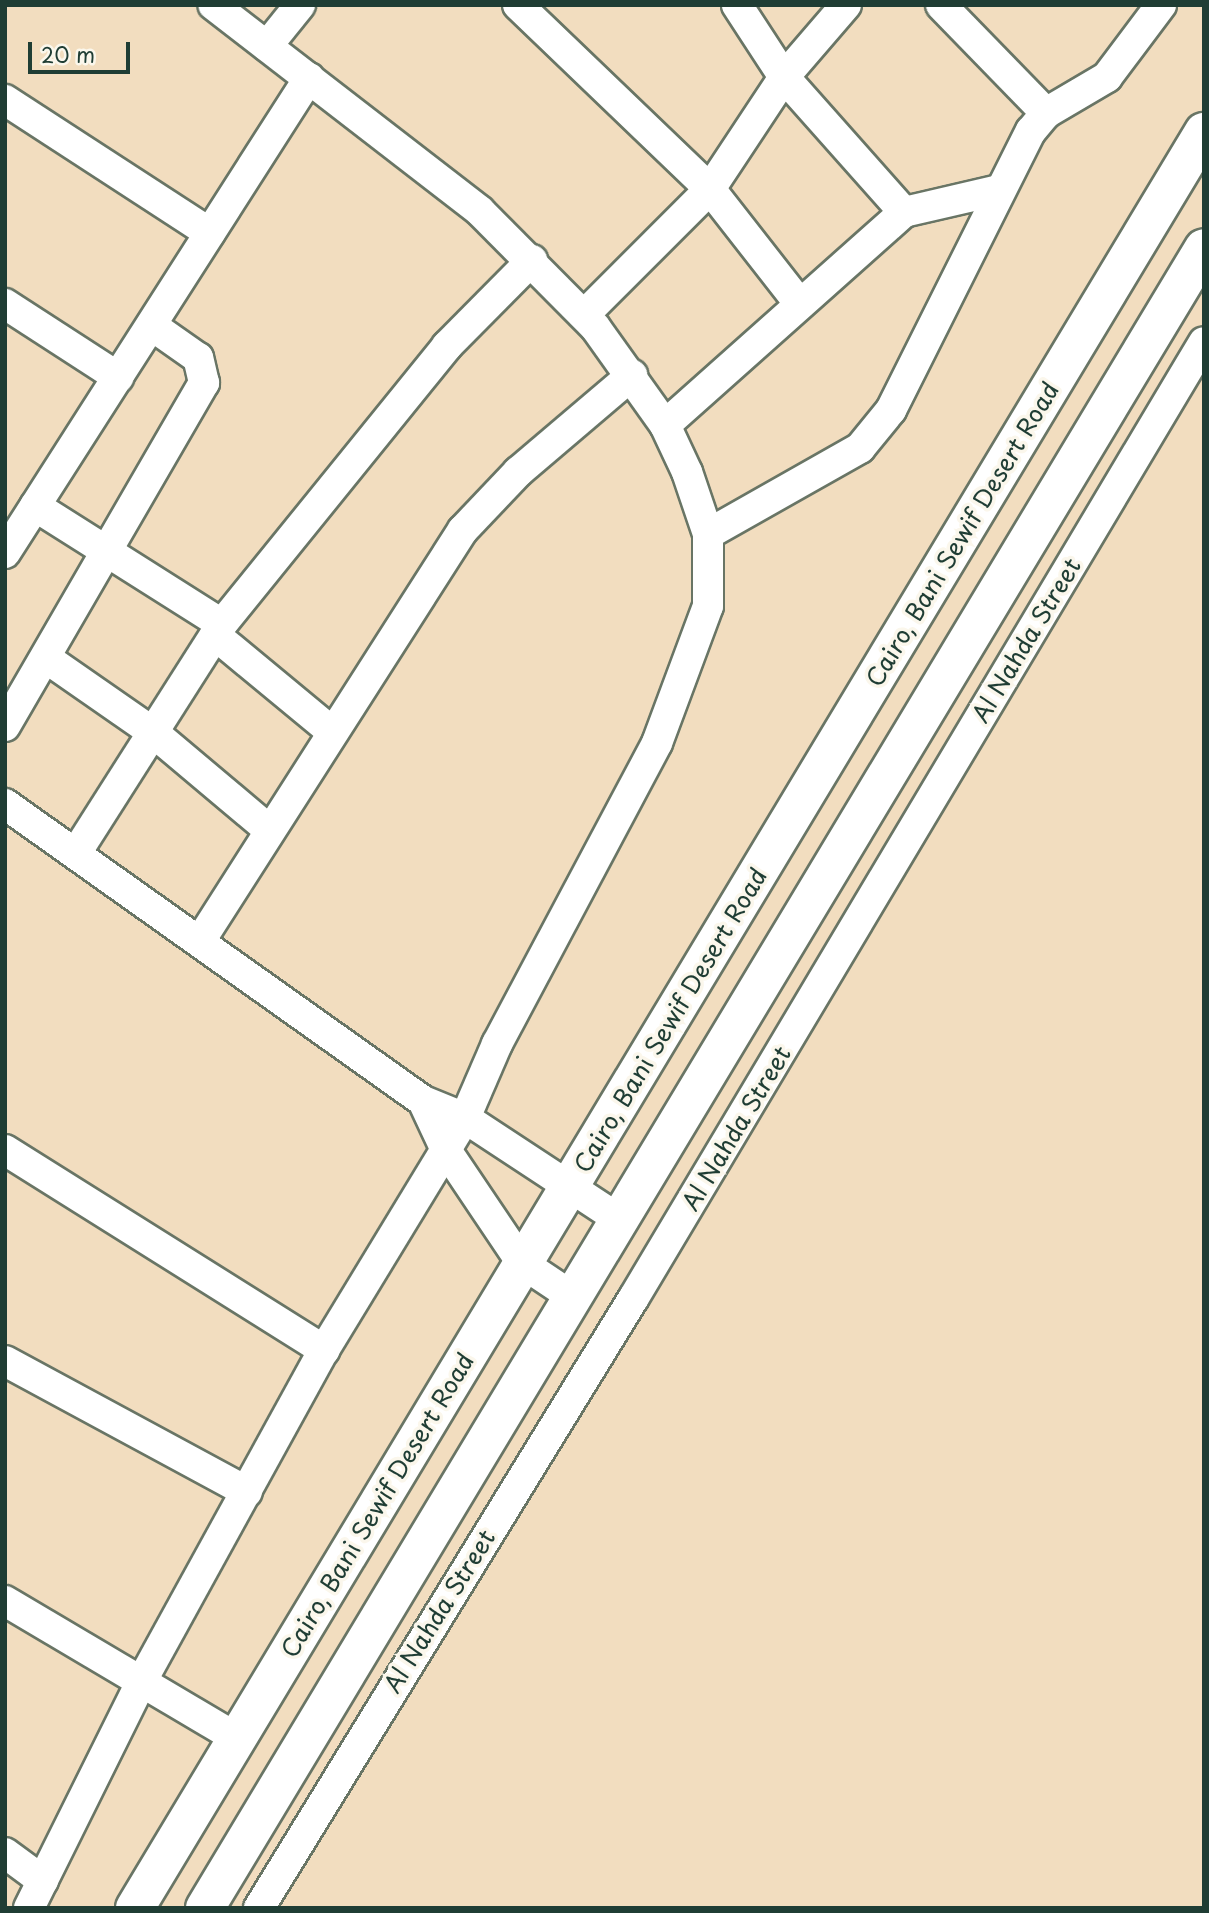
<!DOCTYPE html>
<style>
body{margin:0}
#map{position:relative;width:1209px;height:1913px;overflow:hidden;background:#f2ddbf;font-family:"Playpen Sans",sans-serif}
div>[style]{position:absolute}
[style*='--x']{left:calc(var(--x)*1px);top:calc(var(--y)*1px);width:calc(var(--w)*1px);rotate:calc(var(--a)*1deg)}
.roads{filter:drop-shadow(2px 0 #697565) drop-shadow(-2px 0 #697565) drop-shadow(0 2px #697565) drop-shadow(0 -2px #697565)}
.street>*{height:30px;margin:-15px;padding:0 15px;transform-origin:15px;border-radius:15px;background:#fff}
.primary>*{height:38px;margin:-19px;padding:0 19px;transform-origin:19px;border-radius:19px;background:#fff}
span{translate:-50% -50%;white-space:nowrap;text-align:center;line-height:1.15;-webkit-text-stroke:7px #fbf7ec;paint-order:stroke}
.street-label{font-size:24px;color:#1f3d34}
.frame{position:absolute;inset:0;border:7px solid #1f3d34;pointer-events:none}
.scale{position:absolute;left:28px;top:42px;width:102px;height:32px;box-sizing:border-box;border:4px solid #1f3d34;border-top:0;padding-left:9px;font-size:21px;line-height:24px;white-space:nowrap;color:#1f3d34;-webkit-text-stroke:5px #fbf7ec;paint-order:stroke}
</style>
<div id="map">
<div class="roads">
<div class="street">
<i style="--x:518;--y:5;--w:266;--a:43.8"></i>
<i style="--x:710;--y:189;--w:145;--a:52"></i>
<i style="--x:737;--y:5;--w:86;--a:56.9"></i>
<i style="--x:784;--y:77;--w:181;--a:48.4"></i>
<i style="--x:941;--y:5;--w:151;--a:45.8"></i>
<i style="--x:267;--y:46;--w:53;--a:-51.2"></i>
<i style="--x:5;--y:100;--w:244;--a:33"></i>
<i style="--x:5;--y:304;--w:135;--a:32.9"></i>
<i style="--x:584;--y:315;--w:178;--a:-45"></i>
<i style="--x:710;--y:189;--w:134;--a:-56.5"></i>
<i style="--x:784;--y:77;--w:95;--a:-49.3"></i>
<i style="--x:665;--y:425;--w:320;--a:-41.7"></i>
<i style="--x:904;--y:212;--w:98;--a:-13"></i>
<i style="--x:35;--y:506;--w:221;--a:32.3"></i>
<i style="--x:708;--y:534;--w:175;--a:-29.5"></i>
<i style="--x:860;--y:448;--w:49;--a:-50.8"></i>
<i style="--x:891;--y:410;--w:312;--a:-63.4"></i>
<i style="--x:1031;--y:131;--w:23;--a:-50"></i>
<i style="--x:1046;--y:113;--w:71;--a:-30.5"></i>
<i style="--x:1107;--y:77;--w:90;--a:-53.1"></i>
<i style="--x:5;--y:553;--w:564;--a:-57.38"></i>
<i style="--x:215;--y:635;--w:151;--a:39.6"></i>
<i style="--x:46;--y:658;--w:131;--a:34.8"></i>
<i style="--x:154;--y:733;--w:150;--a:40.1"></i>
<i style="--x:5;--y:726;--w:397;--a:-59.9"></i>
<i style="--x:204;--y:383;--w:26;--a:-103"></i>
<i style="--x:198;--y:358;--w:57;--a:-144.9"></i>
<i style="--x:5;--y:804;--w:513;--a:35.39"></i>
<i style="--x:423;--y:1101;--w:45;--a:22"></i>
<i style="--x:465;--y:1118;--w:182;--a:33.3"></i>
<i style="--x:76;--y:853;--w:272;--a:-57.5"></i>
<i style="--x:222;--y:624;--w:358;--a:-51"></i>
<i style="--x:447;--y:346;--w:121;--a:-45.3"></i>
<i style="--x:200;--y:941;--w:488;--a:-57.4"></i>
<i style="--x:463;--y:530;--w:80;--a:-46.5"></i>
<i style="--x:518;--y:472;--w:150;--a:-40.4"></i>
<i style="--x:423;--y:1101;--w:54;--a:64.9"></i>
<i style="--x:446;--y:1150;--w:136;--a:56.1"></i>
<i style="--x:522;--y:1263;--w:58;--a:33.7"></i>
<i style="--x:5;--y:1150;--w:377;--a:32.1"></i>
<i style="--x:5;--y:1361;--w:275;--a:28.4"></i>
<i style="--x:5;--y:1601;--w:269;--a:30.6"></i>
<i style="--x:5;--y:1853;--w:47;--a:36.4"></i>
<i style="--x:29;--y:1908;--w:248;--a:-63.6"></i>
<i style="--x:139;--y:1686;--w:384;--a:-61.2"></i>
<i style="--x:324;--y:1350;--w:271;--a:-58.7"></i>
<i style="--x:465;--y:1118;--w:81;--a:-66.6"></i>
<i style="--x:497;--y:1044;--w:341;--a:-62"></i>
<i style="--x:657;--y:743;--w:146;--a:-69.6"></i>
<i style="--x:708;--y:606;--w:72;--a:-90"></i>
<i style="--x:708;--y:534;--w:65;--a:-108.7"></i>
<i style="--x:687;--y:472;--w:52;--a:-115.1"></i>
<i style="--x:665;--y:425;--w:120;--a:-125.5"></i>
<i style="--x:595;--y:327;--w:163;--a:-134.8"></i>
<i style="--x:480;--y:211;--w:337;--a:-142.3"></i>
<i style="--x:259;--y:1908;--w:715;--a:-58.45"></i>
<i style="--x:633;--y:1299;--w:1114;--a:-59.18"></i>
</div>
<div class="primary">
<i style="--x:135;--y:1908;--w:2073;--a:-58.96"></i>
<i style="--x:205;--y:1908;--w:1937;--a:-58.96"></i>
</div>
</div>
<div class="street-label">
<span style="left:962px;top:534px;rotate:-59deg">Cairo, Bani Sewif Desert Road</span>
<span style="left:1026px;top:640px;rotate:-59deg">Al Nahda Street</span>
<span style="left:670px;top:1020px;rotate:-59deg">Cairo, Bani Sewif Desert Road</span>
<span style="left:736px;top:1128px;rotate:-59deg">Al Nahda Street</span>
<span style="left:377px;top:1505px;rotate:-59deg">Cairo, Bani Sewif Desert Road</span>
<span style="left:439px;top:1611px;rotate:-58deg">Al Nahda Street</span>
</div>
<div class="frame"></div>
<div class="scale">20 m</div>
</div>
